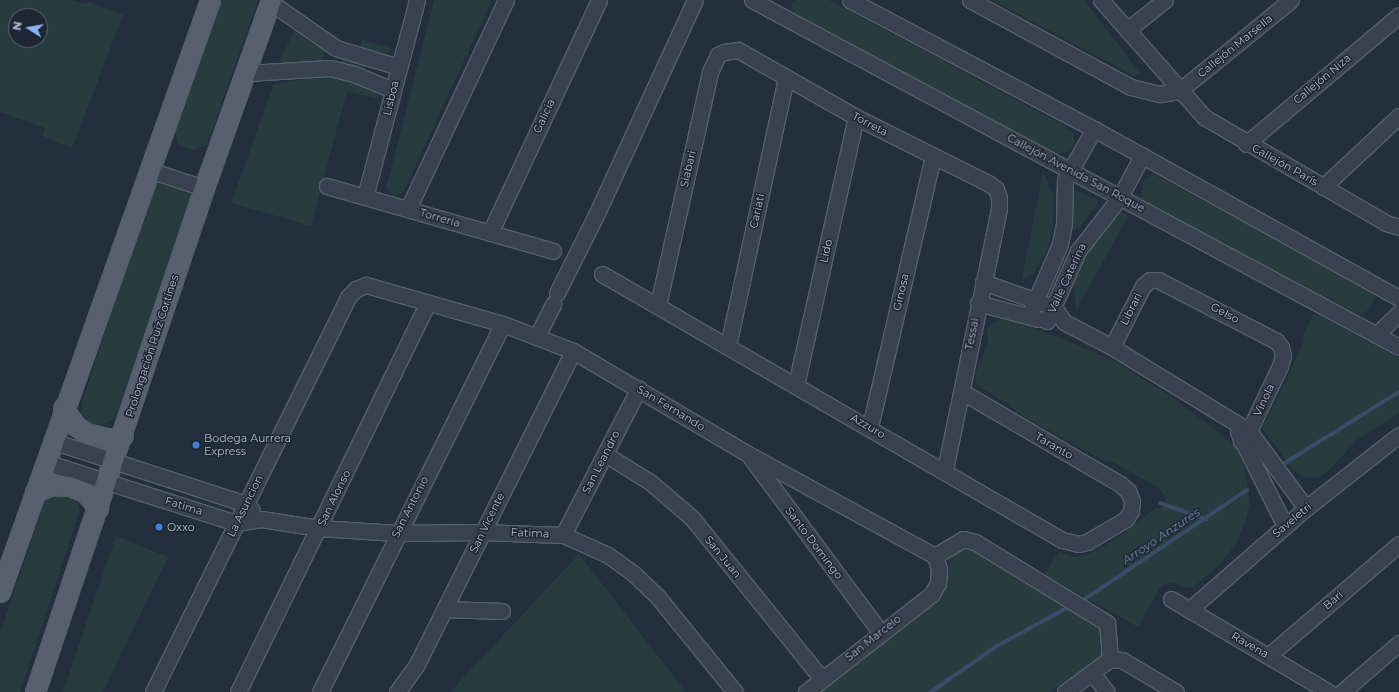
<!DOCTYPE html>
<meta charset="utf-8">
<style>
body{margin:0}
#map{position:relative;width:1399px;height:692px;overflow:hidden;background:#242f3e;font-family:Montserrat,sans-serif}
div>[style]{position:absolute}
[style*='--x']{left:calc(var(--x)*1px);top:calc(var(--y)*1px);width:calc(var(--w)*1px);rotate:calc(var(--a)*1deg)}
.green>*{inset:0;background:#263c3f}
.stream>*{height:3.5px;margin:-1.75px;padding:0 1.75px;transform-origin:1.75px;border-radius:1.75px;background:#394c67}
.roads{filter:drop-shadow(1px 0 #565f6c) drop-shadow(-1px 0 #565f6c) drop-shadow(0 1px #565f6c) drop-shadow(0 -1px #565f6c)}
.minor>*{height:15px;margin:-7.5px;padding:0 7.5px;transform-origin:7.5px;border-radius:7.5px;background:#38414e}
.major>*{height:19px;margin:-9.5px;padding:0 9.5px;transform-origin:9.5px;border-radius:9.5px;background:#56606e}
.dots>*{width:11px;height:11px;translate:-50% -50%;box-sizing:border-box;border:2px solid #1d2633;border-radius:50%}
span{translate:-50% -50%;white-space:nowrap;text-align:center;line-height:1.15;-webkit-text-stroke:3px #1d2633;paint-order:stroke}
.street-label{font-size:11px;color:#b4bcc9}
.poi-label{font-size:11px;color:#b4bcc9}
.left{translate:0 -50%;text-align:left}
.water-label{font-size:12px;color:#7c92b1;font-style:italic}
.north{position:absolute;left:8px;top:8px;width:40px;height:40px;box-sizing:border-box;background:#1d2633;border:1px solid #59626f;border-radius:50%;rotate:281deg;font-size:11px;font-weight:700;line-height:16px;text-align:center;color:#b4bcc9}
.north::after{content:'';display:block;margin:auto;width:14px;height:18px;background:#8ab4f8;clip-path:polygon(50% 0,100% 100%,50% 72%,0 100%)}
</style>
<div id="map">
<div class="green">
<i style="clip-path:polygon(evenodd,0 0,71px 0,84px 4px,90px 2px,123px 15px,72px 148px,43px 136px,45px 128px,0 112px,0 0,16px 16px,40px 16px,40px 40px,16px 40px,16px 16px)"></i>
<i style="clip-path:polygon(222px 0,258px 0,207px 145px,194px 150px,178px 145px,175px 131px)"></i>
<i style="clip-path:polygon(434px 0,492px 0,403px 193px,394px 196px,387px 189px,387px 185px)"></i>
<i style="clip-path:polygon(796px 0,829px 0,1063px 125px,1074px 134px,1074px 146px,1068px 152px,1053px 154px,792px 15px,792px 3px)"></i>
<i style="clip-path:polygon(992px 0,1084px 0,1141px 74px,1134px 76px)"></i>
<i style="clip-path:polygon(294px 31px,323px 51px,323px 59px,321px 61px,279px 63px)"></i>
<i style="clip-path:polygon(362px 40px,391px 48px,391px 50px,385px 53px,359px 49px)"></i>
<i style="clip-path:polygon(344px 58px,365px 65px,366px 69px,363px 70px,342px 65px,341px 61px)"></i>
<i style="clip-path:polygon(312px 78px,351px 79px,373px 88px,380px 99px,347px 91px,311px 226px,231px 203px,274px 84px)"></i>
<i style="clip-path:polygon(1043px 172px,1054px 196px,1052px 233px,1046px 252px,1033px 274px,1022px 279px)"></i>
<i style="clip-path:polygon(1153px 174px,1373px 291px,1375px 298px,1370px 309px,1360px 315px,1141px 201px,1143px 181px)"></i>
<i style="clip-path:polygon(156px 178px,193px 191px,115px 418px,101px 425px,91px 425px,82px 414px,82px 402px)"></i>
<i style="clip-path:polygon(1068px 187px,1097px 200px,1098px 203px,1080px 227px,1068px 232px)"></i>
<i style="clip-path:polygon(1123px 213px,1128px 216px,1076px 311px,1074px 282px,1087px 249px,1114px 215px)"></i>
<i style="clip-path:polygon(1063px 257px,1065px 260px,1061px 275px,1055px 289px,1049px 289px,1046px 284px,1060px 258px)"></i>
<i style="clip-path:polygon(1314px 313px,1399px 358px,1399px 413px,1358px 439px,1327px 472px,1320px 477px,1309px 478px,1301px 476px,1293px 470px,1262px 428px,1283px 387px,1303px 343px,1304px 338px,1302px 337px)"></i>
<i style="clip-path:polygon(1002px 319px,1063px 339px,1118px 363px,1170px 396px,1221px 434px,1236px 448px,1243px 462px,1250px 502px,1247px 516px,1236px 544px,1222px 562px,1193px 588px,1183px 587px,1171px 582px,1161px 586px,1138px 627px,1044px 574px,1059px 552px,1074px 557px,1085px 556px,1113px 541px,1156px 508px,1162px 508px,1166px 498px,1160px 489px,1114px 462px,1104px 461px,1019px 414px,1007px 403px,977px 385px,975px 374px,988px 342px,987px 327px)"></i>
<i style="clip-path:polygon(68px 493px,76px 499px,80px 509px,20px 692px,0 692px,0 633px,46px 498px,57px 494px)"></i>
<i style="clip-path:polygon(116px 536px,168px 557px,103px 692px,63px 692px)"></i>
<i style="clip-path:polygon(964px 543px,1100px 624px,1103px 656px,1050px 692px,817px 692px,889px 634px,939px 600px,948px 578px,949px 559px,945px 554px)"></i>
<i style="clip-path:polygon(579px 554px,686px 692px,450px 692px)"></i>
</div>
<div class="stream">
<i style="--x:1285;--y:463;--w:134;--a:-31.9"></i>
<i style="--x:1160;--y:503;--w:49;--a:19.2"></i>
<i style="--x:1085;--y:599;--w:195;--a:-33.9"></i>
<i style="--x:931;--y:692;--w:80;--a:-34.9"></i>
<i style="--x:997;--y:646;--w:84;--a:-28.4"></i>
</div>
<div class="roads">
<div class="minor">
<i style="--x:752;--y:0;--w:734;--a:28.21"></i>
<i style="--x:850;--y:0;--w:276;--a:27.9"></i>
<i style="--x:1094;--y:129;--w:349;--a:29"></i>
<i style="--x:970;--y:0;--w:183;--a:28.4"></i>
<i style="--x:1131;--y:87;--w:30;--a:14"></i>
<i style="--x:1160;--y:94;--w:19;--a:-9"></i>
<i style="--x:1179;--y:91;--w:144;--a:-39.1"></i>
<i style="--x:1101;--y:0;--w:156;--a:48.6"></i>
<i style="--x:1204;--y:117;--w:211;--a:30.2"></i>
<i style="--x:1386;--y:223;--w:14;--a:17"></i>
<i style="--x:270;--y:2;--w:80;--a:34.9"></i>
<i style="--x:336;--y:48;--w:66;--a:16.8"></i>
<i style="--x:1127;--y:30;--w:48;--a:-38.3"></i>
<i style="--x:247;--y:73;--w:83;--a:-3.4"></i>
<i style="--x:330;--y:68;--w:25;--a:14"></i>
<i style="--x:354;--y:74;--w:42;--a:22.3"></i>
<i style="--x:1246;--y:144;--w:200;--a:-40.1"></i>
<i style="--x:149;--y:170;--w:58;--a:18.1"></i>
<i style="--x:327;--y:186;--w:235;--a:16"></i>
<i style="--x:1323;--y:187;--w:104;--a:-43.1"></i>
<i style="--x:365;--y:197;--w:204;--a:-75.2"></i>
<i style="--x:408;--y:209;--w:231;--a:-64.9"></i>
<i style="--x:490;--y:233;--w:257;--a:-64.9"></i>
<i style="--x:602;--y:274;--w:531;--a:30.04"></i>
<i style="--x:1062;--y:540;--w:17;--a:13"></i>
<i style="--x:1079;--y:544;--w:8;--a:-14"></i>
<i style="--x:1087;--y:542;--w:45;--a:-30.5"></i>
<i style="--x:1126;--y:519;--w:9;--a:-58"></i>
<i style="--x:1131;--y:511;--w:10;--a:-84"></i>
<i style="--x:1132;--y:501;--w:11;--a:-112"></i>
<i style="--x:1128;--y:491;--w:11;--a:-139"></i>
<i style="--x:1120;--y:484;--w:184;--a:-149.7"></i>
<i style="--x:983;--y:282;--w:75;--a:19.4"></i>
<i style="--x:1054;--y:307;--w:18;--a:56"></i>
<i style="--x:1064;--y:322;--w:54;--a:27.5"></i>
<i style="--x:1112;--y:347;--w:161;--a:31.5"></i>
<i style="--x:1249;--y:431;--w:96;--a:53.5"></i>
<i style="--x:557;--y:293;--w:89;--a:-63.4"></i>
<i style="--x:597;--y:213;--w:234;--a:-65.3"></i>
<i style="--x:978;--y:303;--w:62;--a:14.9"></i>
<i style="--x:658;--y:305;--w:239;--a:-77.4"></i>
<i style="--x:710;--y:72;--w:19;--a:-65"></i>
<i style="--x:718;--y:55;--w:7;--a:-27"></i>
<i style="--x:724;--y:52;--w:14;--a:-8"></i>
<i style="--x:738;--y:50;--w:136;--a:29.6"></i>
<i style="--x:856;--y:117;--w:148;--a:26.6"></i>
<i style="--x:988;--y:183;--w:10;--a:37"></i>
<i style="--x:996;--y:189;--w:9;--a:72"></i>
<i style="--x:999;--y:198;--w:11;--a:90"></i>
<i style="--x:999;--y:209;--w:267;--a:101.7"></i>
<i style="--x:1029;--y:316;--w:78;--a:-66.7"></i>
<i style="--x:1060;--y:244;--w:21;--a:-79"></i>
<i style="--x:1064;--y:223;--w:43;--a:-88.7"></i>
<i style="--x:1065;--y:180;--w:59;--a:-60.4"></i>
<i style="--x:1047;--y:321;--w:77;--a:-66.1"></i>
<i style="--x:1078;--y:251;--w:68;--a:-52.1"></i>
<i style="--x:1120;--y:197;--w:47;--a:-61.8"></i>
<i style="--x:1376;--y:335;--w:32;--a:-44"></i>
<i style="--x:537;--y:336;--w:36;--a:-63"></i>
<i style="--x:728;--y:346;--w:275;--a:-77.8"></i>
<i style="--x:1112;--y:347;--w:68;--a:-63.1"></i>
<i style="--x:1143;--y:286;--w:9;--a:-41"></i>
<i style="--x:1150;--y:280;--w:8;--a:0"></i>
<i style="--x:1158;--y:280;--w:133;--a:27.3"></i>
<i style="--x:1276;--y:341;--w:8;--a:50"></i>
<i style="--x:1281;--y:347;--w:9;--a:77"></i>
<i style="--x:1283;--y:356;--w:10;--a:107"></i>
<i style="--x:1280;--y:366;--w:72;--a:115.5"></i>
<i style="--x:1249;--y:431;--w:13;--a:129"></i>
<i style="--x:796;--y:385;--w:275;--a:-77.4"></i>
<i style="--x:870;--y:427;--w:278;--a:-76.9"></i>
<i style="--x:1238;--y:432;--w:105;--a:63.4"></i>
<i style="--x:52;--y:441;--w:188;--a:18"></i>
<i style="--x:231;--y:499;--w:15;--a:20"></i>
<i style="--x:245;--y:504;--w:9;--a:41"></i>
<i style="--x:605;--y:454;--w:53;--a:31.9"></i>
<i style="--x:650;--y:482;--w:55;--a:40.6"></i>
<i style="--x:692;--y:518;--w:207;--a:51.1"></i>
<i style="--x:751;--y:458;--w:217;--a:53.4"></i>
<i style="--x:45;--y:462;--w:201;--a:17.7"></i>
<i style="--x:236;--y:523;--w:25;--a:-9"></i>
<i style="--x:261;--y:519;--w:59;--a:8.8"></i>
<i style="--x:319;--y:528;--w:78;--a:3.7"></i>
<i style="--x:397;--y:533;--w:85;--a:-0.7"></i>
<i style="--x:482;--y:532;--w:81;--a:2.1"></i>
<i style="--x:563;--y:535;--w:49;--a:24"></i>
<i style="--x:608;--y:555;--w:32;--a:36"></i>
<i style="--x:634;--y:574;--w:33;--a:44"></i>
<i style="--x:658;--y:597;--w:122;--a:51"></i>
<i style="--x:563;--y:535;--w:165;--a:-62.7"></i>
<i style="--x:935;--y:556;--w:33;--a:-31"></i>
<i style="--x:963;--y:539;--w:12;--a:14"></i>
<i style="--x:975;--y:542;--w:155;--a:31.5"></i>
<i style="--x:1107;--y:623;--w:36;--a:85"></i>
<i style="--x:1171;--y:599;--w:183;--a:30.5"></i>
<i style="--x:445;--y:609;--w:57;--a:2"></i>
<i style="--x:1189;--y:610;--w:155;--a:-41.1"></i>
<i style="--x:1306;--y:508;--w:118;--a:-38.1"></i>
<i style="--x:1268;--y:656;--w:172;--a:-40.5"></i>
<i style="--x:1110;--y:659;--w:12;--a:5"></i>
<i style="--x:1122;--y:660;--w:63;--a:30.7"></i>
<i style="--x:1092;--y:673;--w:24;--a:52"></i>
<i style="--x:153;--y:692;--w:441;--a:-63.7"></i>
<i style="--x:348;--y:297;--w:11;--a:-45"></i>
<i style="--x:356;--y:289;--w:11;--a:-22"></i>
<i style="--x:366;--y:285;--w:142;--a:15.9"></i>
<i style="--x:503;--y:324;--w:75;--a:21.1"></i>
<i style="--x:573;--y:351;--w:203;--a:30.5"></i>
<i style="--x:748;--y:454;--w:213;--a:28.6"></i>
<i style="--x:935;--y:556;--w:14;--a:73"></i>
<i style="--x:939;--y:569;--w:14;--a:94"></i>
<i style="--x:938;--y:583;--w:13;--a:119"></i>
<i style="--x:932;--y:594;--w:160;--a:142.1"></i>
<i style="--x:238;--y:692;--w:433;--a:-64"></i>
<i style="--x:320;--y:692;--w:411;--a:-63.6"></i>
<i style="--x:397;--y:692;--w:32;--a:-54"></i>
<i style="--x:416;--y:666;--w:352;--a:-63.5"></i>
<i style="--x:1065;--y:692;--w:56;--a:-36.3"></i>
<i style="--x:1342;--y:692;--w:75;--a:-40.7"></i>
</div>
<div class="major">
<i style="--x:63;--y:408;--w:22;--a:54"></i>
<i style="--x:76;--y:426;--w:12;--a:35"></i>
<i style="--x:86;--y:433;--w:25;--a:14"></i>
<i style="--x:110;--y:439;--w:13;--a:-13"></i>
<i style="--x:35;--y:492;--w:18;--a:-22"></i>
<i style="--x:52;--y:485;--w:17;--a:3"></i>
<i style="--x:69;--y:486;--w:17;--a:21"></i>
<i style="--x:85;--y:492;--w:21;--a:51"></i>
<i style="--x:0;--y:592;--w:628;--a:-70.47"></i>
<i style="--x:35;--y:692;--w:532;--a:-71.46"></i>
<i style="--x:204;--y:188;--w:200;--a:-70.4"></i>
</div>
</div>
<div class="dots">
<i style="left:196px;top:445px;background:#3f7fe0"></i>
<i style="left:159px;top:527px;background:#3f7fe0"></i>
</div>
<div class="street-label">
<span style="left:1235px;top:46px;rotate:-39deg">Callejón Marsella</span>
<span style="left:1322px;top:79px;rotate:-40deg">Callejón Niza</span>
<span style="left:391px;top:98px;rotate:-76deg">Lisboa</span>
<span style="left:544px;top:116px;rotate:-65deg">Galicia</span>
<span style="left:870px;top:124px;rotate:28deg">Torreta</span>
<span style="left:1285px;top:165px;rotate:29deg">Callejón París</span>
<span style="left:688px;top:169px;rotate:-77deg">Siabari</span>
<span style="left:1076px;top:173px;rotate:28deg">Callejón Avenida San Roque</span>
<span style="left:757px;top:211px;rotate:-78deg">Cariati</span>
<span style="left:440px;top:218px;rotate:16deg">Torreria</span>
<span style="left:826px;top:251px;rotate:-77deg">Lido</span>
<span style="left:1067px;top:278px;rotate:-65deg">Valle Caterina</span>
<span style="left:901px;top:292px;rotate:-77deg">Ginosa</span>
<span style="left:1131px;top:309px;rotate:-63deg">Librari</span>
<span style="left:1225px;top:313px;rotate:28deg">Gelso</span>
<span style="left:972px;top:334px;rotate:-79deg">Tessal</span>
<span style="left:152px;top:346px;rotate:-72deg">Prolongación Ruíz Cortines</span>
<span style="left:1264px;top:400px;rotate:-65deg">Vinola</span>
<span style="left:671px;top:408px;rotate:31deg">San Fernando</span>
<span style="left:868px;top:426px;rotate:30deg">Azzuro</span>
<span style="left:1054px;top:446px;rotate:30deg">Taranto</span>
<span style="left:601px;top:462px;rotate:-63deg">San Leandro</span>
<span style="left:334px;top:498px;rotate:-64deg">San Alonso</span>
<span style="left:184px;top:506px;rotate:17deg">Fatima</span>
<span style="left:245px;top:506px;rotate:-64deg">La Asuncion</span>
<span style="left:410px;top:507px;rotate:-63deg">San Antonio</span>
<span style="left:1292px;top:520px;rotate:-40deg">Saveletri</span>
<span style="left:487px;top:523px;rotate:-64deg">San Vicente</span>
<span style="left:530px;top:533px;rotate:2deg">Fatima</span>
<span style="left:814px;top:543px;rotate:53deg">Santo Domingo</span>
<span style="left:723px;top:557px;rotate:51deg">San Juan</span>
<span style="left:1333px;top:600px;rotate:-40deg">Bari</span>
<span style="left:873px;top:638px;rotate:-38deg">San Marcelo</span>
<span style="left:1250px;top:645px;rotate:30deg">Ravena</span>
</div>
<div class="poi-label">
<span class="left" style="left:204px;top:445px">Bodega Aurrera<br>Express</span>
<span class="left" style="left:167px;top:527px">Oxxo</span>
</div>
<div class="water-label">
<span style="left:1161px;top:536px;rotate:-34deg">Arroyo Anzures</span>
</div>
<div class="north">N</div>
</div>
